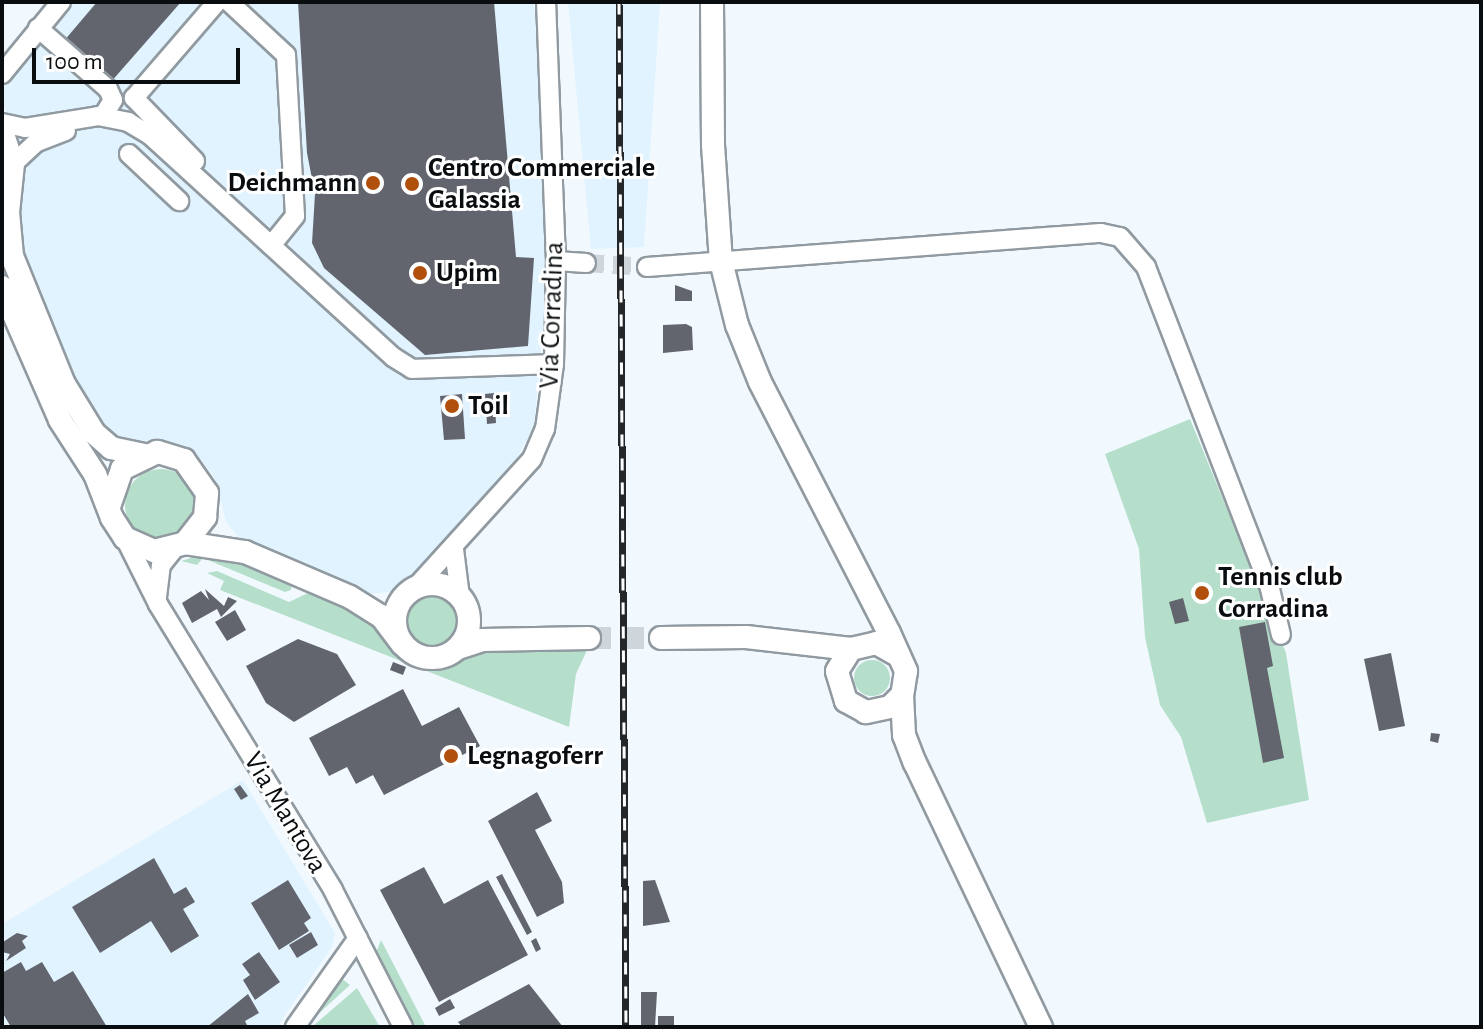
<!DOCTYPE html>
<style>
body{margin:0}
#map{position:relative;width:1483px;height:1029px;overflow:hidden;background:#f1f9ff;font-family:"Alegreya Sans",sans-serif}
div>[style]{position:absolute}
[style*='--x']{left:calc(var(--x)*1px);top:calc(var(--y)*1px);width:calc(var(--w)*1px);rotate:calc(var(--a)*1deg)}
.built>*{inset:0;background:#e0f3fe}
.green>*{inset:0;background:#b5dfcb}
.round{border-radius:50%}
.building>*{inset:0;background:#62656e}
.minor-tunnel>*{height:18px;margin-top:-9px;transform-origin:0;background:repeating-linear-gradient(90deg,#ced6db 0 18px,transparent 0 27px)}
.major-tunnel>*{height:22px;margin-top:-11px;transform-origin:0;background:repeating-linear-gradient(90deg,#ced6db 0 22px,transparent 0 33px)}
.roads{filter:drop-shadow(2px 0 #909aa0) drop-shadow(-2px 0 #909aa0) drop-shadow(0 2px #909aa0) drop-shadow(0 -2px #909aa0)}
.minor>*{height:18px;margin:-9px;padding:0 9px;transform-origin:9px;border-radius:9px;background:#fff}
.major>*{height:22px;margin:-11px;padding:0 11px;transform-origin:11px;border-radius:11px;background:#fff}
.major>.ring{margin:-11px;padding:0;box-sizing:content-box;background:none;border:22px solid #fff;border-radius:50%}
.rail>*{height:7px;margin-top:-3.5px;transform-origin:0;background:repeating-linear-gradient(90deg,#fff 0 12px,#23272a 0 24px);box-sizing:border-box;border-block:2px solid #23272a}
.dots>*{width:22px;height:22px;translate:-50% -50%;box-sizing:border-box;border:4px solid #fff;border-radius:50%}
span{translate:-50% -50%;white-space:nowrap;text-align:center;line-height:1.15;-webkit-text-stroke:6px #fff;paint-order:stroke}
.poi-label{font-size:28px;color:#090d0f;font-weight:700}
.left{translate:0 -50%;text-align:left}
.right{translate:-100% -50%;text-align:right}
.street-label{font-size:28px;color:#090d0f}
.frame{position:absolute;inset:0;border:4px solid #090d0f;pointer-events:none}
.scale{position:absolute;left:32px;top:48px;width:208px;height:36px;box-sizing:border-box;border:4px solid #090d0f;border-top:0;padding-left:10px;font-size:24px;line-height:28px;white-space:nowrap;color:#090d0f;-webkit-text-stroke:6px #fff;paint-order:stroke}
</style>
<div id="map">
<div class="built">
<i style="clip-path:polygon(71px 2px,534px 2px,550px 254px,534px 426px,511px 469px,419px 574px,392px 592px,363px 594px,242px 541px,226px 522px,215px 478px,198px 456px,171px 444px,140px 447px,114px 441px,81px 398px,18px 248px,19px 204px,29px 161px,2px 103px,4px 79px)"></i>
<i style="clip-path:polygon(568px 2px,660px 2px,644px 247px,591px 249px)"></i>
<i style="clip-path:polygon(243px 780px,335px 933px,332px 947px,277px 1027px,2px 1027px,2px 924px)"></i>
</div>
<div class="green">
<i style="clip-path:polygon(1190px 419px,1286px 653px,1309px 800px,1207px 823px,1181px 737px,1160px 705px,1145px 637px,1139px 549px,1105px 454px)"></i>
<i class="round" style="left:125px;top:469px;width:72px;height:72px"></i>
<i style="clip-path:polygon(201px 555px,233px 558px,292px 583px,291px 590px,285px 592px,203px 558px,197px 565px,181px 561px)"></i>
<i style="clip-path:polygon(217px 571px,289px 602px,312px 591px,365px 613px,398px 653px,421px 667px,451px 665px,477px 648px,588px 648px,576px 674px,569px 727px,220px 590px,224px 581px,207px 573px)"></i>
<i class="round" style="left:405px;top:593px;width:54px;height:54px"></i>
<i class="round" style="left:854px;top:660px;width:36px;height:36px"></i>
<i style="clip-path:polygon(381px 940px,426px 1027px,415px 1027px,376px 953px)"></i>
<i style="clip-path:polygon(341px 978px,350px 985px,316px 1016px,315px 1016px)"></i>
<i style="clip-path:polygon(357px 988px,380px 1027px,313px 1027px,313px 1026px)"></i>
</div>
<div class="building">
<i style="clip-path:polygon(97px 2px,181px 2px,110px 83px,63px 42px)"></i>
<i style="clip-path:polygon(298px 2px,494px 2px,516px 257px,534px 258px,528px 346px,425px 355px,324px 268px,312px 243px,315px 194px,307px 153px)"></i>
<i style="clip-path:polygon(675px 285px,692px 291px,692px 301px,675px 301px)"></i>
<i style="clip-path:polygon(686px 324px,692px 327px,693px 350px,663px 353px,663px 325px)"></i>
<i style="clip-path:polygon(494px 393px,496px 423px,487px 424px,485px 394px)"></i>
<i style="clip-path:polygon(462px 394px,465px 439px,444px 440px,440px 396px)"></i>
<i style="clip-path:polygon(205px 589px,224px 606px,228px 597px,237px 601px,221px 617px,217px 609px,192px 623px,182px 603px,201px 591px,209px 600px)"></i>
<i style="clip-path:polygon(1183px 598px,1189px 621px,1175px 624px,1169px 602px)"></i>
<i style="clip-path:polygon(235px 610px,246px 630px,227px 641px,215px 622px)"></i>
<i style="clip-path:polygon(1265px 622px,1273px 666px,1267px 668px,1284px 758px,1263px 763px,1239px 627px)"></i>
<i style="clip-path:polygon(298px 639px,337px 654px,356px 685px,294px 722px,266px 703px,246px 666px)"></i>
<i style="clip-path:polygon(1391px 653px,1405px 726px,1379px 731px,1364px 659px)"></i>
<i style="clip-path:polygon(393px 662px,406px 667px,403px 675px,390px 670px)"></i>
<i style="clip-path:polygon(403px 689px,422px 726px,459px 707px,480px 746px,384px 795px,373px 775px,356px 784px,347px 767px,329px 776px,309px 738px)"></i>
<i style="clip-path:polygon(1431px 733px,1440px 734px,1438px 743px,1430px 741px)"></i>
<i style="clip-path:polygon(240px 785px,248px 796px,241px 800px,234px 789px)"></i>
<i style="clip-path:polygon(537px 792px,552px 821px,535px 830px,562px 882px,564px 903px,537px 917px,488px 821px)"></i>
<i style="clip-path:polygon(154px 858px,174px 894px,186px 887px,195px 902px,183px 909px,199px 936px,171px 953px,151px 921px,100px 953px,72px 907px)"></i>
<i style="clip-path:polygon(424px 867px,444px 904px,488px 880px,528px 955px,439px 1002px,380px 890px)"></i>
<i style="clip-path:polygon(502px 874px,532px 932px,527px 935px,496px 877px)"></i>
<i style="clip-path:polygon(288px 880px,311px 918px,304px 923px,309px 931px,279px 950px,251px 903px)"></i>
<i style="clip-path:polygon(655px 880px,670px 922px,643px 926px,643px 881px)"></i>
<i style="clip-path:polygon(311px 932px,318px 945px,297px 958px,289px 945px)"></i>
<i style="clip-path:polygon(17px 933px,28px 936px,22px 941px,26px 948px,6px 961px,10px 954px,2px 952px,3px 942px)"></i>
<i style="clip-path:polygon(536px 938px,541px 949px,536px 952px,531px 941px)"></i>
<i style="clip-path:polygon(259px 952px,280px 982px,255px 1000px,243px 980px,250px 975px,242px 964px)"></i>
<i style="clip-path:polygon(21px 962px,26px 971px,42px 962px,54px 982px,73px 971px,107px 1027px,11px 1027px,2px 1012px,2px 973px)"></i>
<i style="clip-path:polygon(529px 984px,563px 1027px,462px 1027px,458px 1022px)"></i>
<i style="clip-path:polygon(641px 992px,657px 992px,655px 1027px,641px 1027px)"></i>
<i style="clip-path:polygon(248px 994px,259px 1013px,245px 1021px,248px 1027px,207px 1027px)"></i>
<i style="clip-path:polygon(450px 999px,455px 1008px,439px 1016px,435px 1008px)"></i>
<i style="clip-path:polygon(658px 1016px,674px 1016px,674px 1027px,658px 1027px)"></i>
</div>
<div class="minor-tunnel">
<i style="--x:586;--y:263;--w:61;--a:3.8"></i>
</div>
<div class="major-tunnel">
<i style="--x:589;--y:638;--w:72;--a:0"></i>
</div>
<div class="roads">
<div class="minor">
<i style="--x:229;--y:2;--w:78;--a:42.9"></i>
<i style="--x:286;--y:55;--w:161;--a:86.8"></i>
<i style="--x:295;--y:216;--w:38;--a:129"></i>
<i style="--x:38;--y:28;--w:93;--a:41.1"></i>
<i style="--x:108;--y:89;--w:12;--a:66"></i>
<i style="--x:113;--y:100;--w:19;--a:122"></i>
<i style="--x:2;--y:74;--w:93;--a:-50.7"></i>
<i style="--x:2;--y:123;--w:24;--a:12"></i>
<i style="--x:25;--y:128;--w:74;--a:-9.3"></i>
<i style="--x:98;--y:116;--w:31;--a:11"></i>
<i style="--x:128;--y:122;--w:26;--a:31"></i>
<i style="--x:150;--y:135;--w:329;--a:42.4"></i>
<i style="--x:393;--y:357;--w:22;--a:32"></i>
<i style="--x:412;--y:369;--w:142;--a:-2"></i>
<i style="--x:129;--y:154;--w:69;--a:43.2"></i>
<i style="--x:195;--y:161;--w:88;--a:-134.1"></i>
<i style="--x:134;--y:98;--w:127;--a:-49.2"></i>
<i style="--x:13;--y:164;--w:33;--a:-43"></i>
<i style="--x:37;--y:142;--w:31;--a:-21"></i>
<i style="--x:556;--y:261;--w:30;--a:4"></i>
<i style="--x:647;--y:267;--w:455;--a:-4.3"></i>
<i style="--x:1101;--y:233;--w:19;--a:12"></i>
<i style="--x:1120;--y:237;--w:40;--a:49"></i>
<i style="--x:1146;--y:267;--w:345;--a:68.9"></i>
<i style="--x:1270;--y:589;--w:47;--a:76.6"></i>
<i style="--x:125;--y:538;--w:74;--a:63.4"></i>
<i style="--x:158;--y:604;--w:335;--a:58.5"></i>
<i style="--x:333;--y:890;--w:154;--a:62.9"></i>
<i style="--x:454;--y:549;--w:48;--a:82.9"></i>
<i style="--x:415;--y:588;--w:174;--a:-47.8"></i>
<i style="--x:532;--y:459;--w:33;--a:-67"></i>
<i style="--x:545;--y:429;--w:66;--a:-82.1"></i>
<i style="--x:554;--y:364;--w:103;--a:-88.9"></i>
<i style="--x:556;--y:261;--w:259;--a:-92.2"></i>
<i style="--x:157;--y:597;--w:32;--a:-83"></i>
<i style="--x:161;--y:565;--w:22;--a:-51"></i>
<i style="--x:295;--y:1027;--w:109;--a:-54.7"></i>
</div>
<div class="major">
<i style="--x:712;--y:2;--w:143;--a:89.6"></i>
<i style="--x:713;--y:145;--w:116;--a:86.1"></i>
<i style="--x:721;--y:261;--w:66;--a:76"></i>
<i style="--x:737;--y:325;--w:61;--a:68"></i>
<i style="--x:760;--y:382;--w:282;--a:62.8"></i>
<i style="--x:889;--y:633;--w:42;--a:65.9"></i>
<i style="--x:906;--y:671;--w:24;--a:99"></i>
<i style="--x:902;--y:695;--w:17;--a:135"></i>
<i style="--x:890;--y:707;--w:25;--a:168"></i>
<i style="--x:866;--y:712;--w:23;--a:-151"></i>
<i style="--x:846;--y:701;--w:31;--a:-107"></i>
<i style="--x:837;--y:671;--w:26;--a:-58"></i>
<i style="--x:851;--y:649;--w:26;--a:-13"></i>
<i style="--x:876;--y:643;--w:26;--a:29"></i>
<i style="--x:2;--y:131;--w:35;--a:72"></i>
<i style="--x:13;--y:164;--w:48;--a:95.9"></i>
<i style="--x:8;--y:212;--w:44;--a:84.8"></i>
<i style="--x:12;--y:256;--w:138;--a:67.9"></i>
<i style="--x:64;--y:384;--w:57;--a:58.5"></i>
<i style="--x:94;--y:433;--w:23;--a:41"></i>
<i style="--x:111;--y:448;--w:34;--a:12"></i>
<i style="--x:2;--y:287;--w:145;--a:66.4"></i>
<i style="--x:60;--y:420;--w:64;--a:57.1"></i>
<i style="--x:95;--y:474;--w:47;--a:68.9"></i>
<i style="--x:112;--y:518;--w:24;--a:57"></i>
<i style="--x:125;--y:538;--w:32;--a:24"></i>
<i style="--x:154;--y:551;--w:32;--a:-14"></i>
<i style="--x:185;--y:543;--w:33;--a:-52"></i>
<i style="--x:205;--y:517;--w:24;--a:-85"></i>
<i style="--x:207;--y:493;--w:40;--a:-124.9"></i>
<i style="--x:184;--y:460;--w:28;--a:-163"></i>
<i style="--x:157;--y:452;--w:39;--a:154"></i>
<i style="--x:122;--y:469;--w:39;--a:109"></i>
<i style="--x:185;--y:543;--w:61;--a:8.5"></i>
<i style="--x:245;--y:552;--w:114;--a:23.2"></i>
<i style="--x:350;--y:597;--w:36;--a:32"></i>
<i style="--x:381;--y:616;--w:35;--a:53"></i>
<i class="ring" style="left:395px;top:584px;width:52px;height:52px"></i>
<i style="--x:661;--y:638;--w:85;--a:-0.7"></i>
<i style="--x:746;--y:637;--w:106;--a:6.5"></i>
<i style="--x:458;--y:648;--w:25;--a:-18"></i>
<i style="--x:482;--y:640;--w:107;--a:-1.1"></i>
<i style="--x:902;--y:695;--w:40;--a:87.1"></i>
<i style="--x:904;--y:735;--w:30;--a:69"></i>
<i style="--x:915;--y:763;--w:293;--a:64.5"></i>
</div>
</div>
<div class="rail">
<i style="--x:619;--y:2;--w:1025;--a:89.61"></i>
</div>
<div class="dots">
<i style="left:373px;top:183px;background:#b0500c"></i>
<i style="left:412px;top:184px;background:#b0500c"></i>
<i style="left:420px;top:273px;background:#b0500c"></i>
<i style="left:452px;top:406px;background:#b0500c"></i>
<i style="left:1202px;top:593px;background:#b0500c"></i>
<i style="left:451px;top:756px;background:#b0500c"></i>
</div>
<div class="poi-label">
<span class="left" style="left:428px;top:184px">Centro Commerciale<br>Galassia</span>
<span class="right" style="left:357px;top:183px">Deichmann</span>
<span class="left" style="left:436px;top:273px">Upim</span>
<span class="left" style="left:468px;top:406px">Toil</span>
<span class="left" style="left:1218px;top:593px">Tennis club<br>Corradina</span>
<span class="left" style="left:467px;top:756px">Legnagoferr</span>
</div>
<div class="street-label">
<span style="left:552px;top:315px;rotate:-88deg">Via Corradina</span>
<span style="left:285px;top:813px;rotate:59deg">Via Mantova</span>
</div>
<div class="frame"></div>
<div class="scale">100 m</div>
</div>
